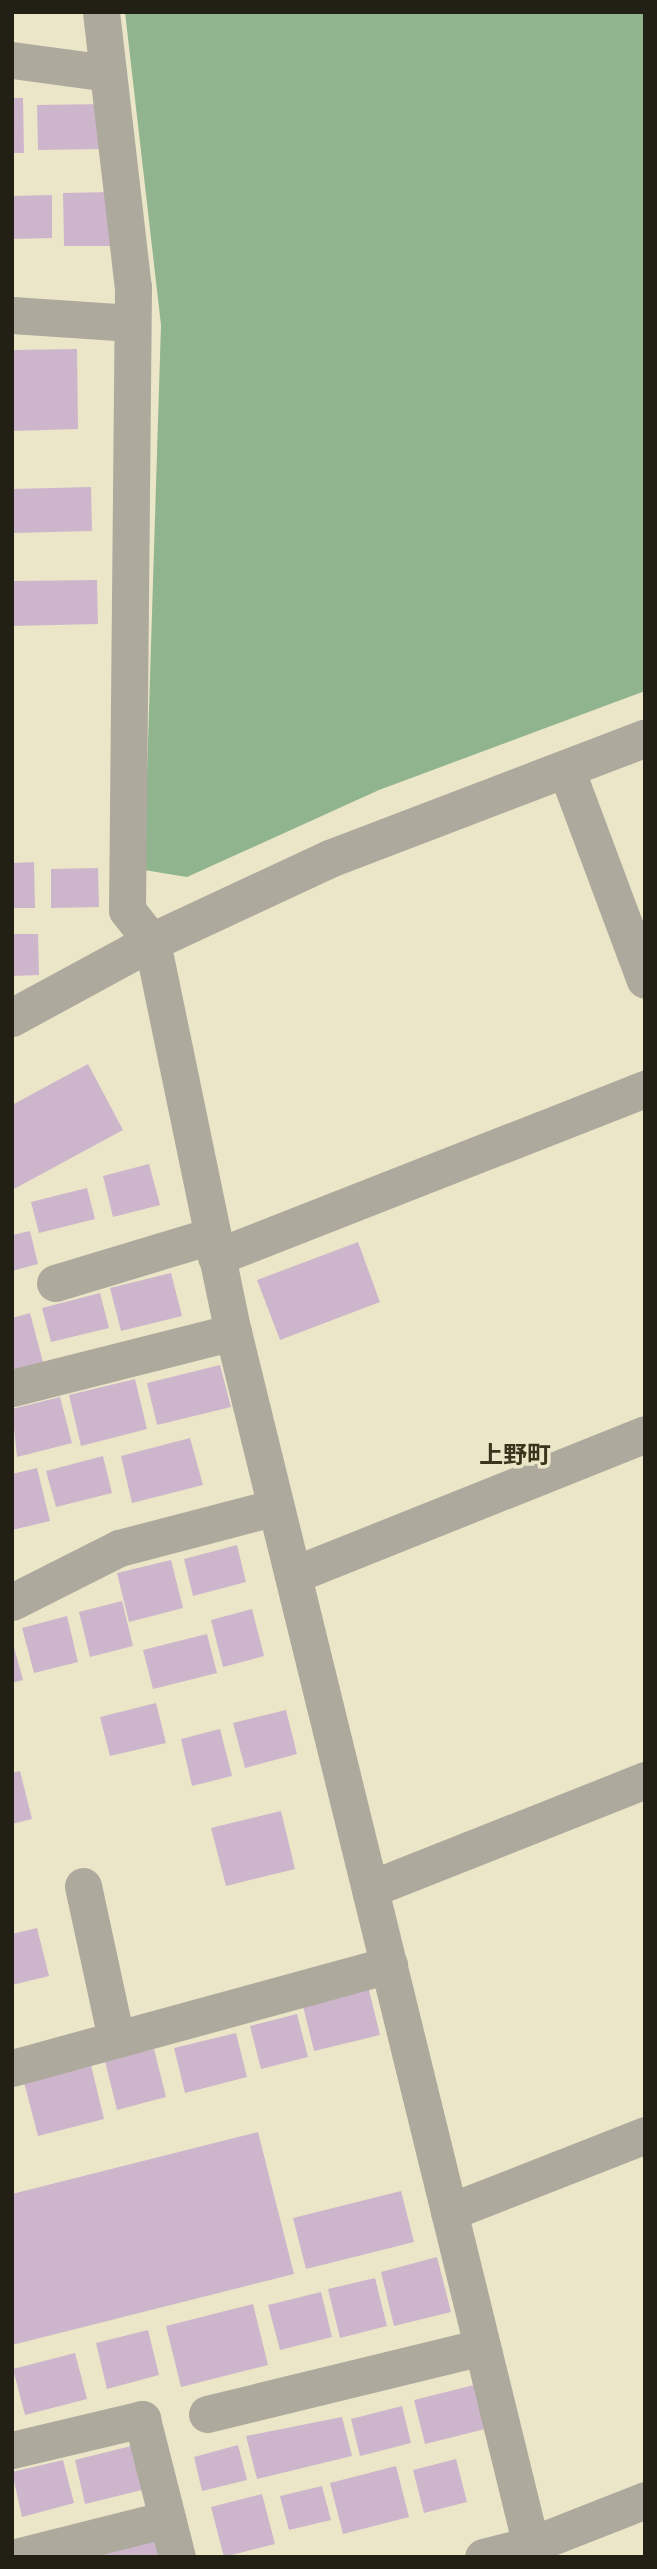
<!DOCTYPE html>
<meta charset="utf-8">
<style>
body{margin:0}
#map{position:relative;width:657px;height:2569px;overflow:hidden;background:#ebe6c8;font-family:"Work Sans","Noto Sans JP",sans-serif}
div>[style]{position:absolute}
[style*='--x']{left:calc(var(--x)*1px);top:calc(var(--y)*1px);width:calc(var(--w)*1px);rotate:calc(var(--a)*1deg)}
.forest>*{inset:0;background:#90b48e}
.building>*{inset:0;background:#cdb6cc}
.minor>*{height:37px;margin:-18.5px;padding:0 18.5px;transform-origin:18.5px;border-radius:18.5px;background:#ada99d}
.tertiary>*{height:38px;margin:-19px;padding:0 19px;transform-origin:19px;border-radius:19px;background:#ada99d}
span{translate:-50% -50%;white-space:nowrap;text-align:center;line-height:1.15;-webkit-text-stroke:7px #ebe6c8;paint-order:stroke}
.quarter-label{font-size:24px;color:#39341c;font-weight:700}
.frame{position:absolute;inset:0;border:14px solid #222015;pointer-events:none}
</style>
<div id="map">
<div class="forest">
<i style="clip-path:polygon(125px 12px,645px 12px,645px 691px,379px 790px,187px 877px,144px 870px,161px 325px)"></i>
</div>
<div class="building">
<i style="clip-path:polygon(12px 98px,23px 98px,24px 153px,12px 153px)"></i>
<i style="clip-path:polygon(105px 104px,105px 149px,38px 150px,37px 105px)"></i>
<i style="clip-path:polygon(113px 192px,114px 246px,64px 246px,63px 193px)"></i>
<i style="clip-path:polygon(52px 195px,52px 238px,12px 239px,12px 196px)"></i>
<i style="clip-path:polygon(77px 349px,78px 429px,12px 431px,12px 350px)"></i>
<i style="clip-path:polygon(91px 487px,92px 531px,12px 533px,12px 489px)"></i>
<i style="clip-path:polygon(97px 580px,98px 624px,12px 626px,12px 581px)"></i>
<i style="clip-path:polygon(34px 862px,35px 908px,12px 908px,12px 863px)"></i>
<i style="clip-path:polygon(98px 868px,99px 907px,51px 908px,51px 869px)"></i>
<i style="clip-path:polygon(12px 934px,38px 934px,39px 975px,12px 976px)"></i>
<i style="clip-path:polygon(88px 1064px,123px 1130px,12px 1190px,12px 1105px)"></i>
<i style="clip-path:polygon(149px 1164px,160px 1205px,113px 1217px,103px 1176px)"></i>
<i style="clip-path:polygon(87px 1188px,95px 1219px,39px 1233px,31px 1202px)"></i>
<i style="clip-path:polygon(30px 1231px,38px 1264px,12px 1271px,12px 1235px)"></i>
<i style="clip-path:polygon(358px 1242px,380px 1302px,280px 1340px,257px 1280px)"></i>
<i style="clip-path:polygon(171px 1273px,182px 1316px,121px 1331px,110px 1288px)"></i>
<i style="clip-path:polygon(100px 1293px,109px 1328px,51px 1342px,42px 1308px)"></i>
<i style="clip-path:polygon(30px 1313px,44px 1366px,12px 1374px,12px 1318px)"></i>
<i style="clip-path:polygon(220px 1365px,231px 1407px,157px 1425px,147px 1383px)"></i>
<i style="clip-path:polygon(135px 1379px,147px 1429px,81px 1446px,69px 1395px)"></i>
<i style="clip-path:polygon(60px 1397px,72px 1443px,17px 1457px,12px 1409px)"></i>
<i style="clip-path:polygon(190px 1438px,203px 1485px,132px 1503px,121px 1456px)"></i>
<i style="clip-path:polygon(103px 1456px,112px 1493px,56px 1507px,46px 1471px)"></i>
<i style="clip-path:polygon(37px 1468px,50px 1521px,12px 1530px,12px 1474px)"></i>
<i style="clip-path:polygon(237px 1545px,246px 1582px,193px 1596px,184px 1559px)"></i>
<i style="clip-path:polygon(171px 1560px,183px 1608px,129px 1622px,117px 1573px)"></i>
<i style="clip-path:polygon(122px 1601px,133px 1646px,90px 1657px,79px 1612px)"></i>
<i style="clip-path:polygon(252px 1609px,264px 1656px,223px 1667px,211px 1620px)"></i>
<i style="clip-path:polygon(67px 1616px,78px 1662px,34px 1673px,22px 1628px)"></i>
<i style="clip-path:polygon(207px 1634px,217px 1673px,153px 1689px,143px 1650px)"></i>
<i style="clip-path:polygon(12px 1640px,23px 1680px,12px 1683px)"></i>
<i style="clip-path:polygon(156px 1703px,166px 1743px,110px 1756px,100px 1717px)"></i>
<i style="clip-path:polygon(286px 1710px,297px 1754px,245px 1768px,233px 1723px)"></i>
<i style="clip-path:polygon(220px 1729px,232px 1776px,192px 1786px,181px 1739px)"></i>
<i style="clip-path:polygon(20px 1771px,32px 1819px,12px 1824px,12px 1773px)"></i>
<i style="clip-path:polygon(281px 1811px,295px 1869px,226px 1886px,211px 1828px)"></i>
<i style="clip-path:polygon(37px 1928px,49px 1976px,12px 1985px,12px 1934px)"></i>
<i style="clip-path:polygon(368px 1986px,380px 2035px,314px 2051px,302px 2002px)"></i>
<i style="clip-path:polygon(297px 2014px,308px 2057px,261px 2069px,250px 2026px)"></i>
<i style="clip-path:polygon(236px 2033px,247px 2077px,185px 2093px,174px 2048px)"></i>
<i style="clip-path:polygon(154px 2049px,166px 2097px,117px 2110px,105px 2061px)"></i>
<i style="clip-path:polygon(91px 2065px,104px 2119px,38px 2136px,24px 2082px)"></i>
<i style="clip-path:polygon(258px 2132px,294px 2274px,12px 2345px,12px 2194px)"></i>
<i style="clip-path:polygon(401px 2191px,414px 2242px,306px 2269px,293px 2218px)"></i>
<i style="clip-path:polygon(437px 2257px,451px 2312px,394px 2326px,381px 2272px)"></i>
<i style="clip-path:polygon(375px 2278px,387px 2326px,340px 2338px,328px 2289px)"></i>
<i style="clip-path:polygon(321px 2292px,332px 2337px,280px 2350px,268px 2305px)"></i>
<i style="clip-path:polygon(253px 2304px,268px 2365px,181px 2387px,166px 2326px)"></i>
<i style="clip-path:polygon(148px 2330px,159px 2375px,107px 2389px,96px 2343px)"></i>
<i style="clip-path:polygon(75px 2353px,87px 2399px,25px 2415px,13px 2369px)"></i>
<i style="clip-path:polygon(474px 2385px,485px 2429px,425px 2444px,414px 2400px)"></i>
<i style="clip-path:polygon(402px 2406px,411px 2443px,360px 2456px,351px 2419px)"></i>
<i style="clip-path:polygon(342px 2417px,352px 2456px,257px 2479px,246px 2436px)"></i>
<i style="clip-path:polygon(139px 2444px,150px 2488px,85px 2504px,75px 2460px)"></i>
<i style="clip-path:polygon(238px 2445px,247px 2480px,202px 2491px,194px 2457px)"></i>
<i style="clip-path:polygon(456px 2459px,467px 2502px,424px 2513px,413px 2470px)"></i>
<i style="clip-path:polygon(63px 2460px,74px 2503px,22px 2517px,12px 2472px)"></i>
<i style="clip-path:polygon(396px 2466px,409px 2517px,343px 2534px,330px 2483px)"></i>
<i style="clip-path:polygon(322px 2486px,331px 2520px,289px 2530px,280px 2496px)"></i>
<i style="clip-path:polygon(262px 2494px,275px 2544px,224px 2557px,211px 2507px)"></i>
<i style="clip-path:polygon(164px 2538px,169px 2557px,103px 2557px,102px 2554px)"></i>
</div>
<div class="minor">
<i style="--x:101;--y:12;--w:277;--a:83.4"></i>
<i style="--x:133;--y:287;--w:623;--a:90.55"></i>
<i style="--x:127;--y:910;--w:41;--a:52"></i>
<i style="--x:152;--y:942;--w:398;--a:78.3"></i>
<i style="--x:233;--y:1332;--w:1261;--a:76.2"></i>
<i style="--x:12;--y:60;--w:97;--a:7.7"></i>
<i style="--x:12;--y:315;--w:120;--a:3.8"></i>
<i style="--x:566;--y:769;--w:225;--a:69.5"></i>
<i style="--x:216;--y:1257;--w:461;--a:-21.4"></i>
<i style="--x:55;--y:1283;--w:163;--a:-16.8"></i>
<i style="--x:12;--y:1388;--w:228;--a:-14.2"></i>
<i style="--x:293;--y:1575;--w:379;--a:-21.8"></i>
<i style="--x:12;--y:1602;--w:120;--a:-26.8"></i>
<i style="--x:119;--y:1548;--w:162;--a:-14.6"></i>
<i style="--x:83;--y:1886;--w:157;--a:77.8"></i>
<i style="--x:370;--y:1889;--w:296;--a:-21.6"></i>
<i style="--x:12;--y:2068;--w:391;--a:-15.3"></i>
<i style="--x:449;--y:2212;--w:211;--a:-21.4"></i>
<i style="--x:207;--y:2414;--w:283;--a:-13.7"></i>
<i style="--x:12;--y:2450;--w:134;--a:-13.4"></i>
<i style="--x:142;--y:2419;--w:142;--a:75.8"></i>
<i style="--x:16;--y:2557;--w:156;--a:-14.1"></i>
<i style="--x:483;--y:2557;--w:49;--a:-14"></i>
<i style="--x:531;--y:2545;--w:123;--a:-21.5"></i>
</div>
<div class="tertiary">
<i style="--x:12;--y:1018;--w:159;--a:-28.5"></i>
<i style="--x:152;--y:942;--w:196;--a:-25"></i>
<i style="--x:330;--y:859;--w:337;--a:-20.9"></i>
</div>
<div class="quarter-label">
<span style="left:515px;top:1456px">上野町</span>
</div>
<div class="frame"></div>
</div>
